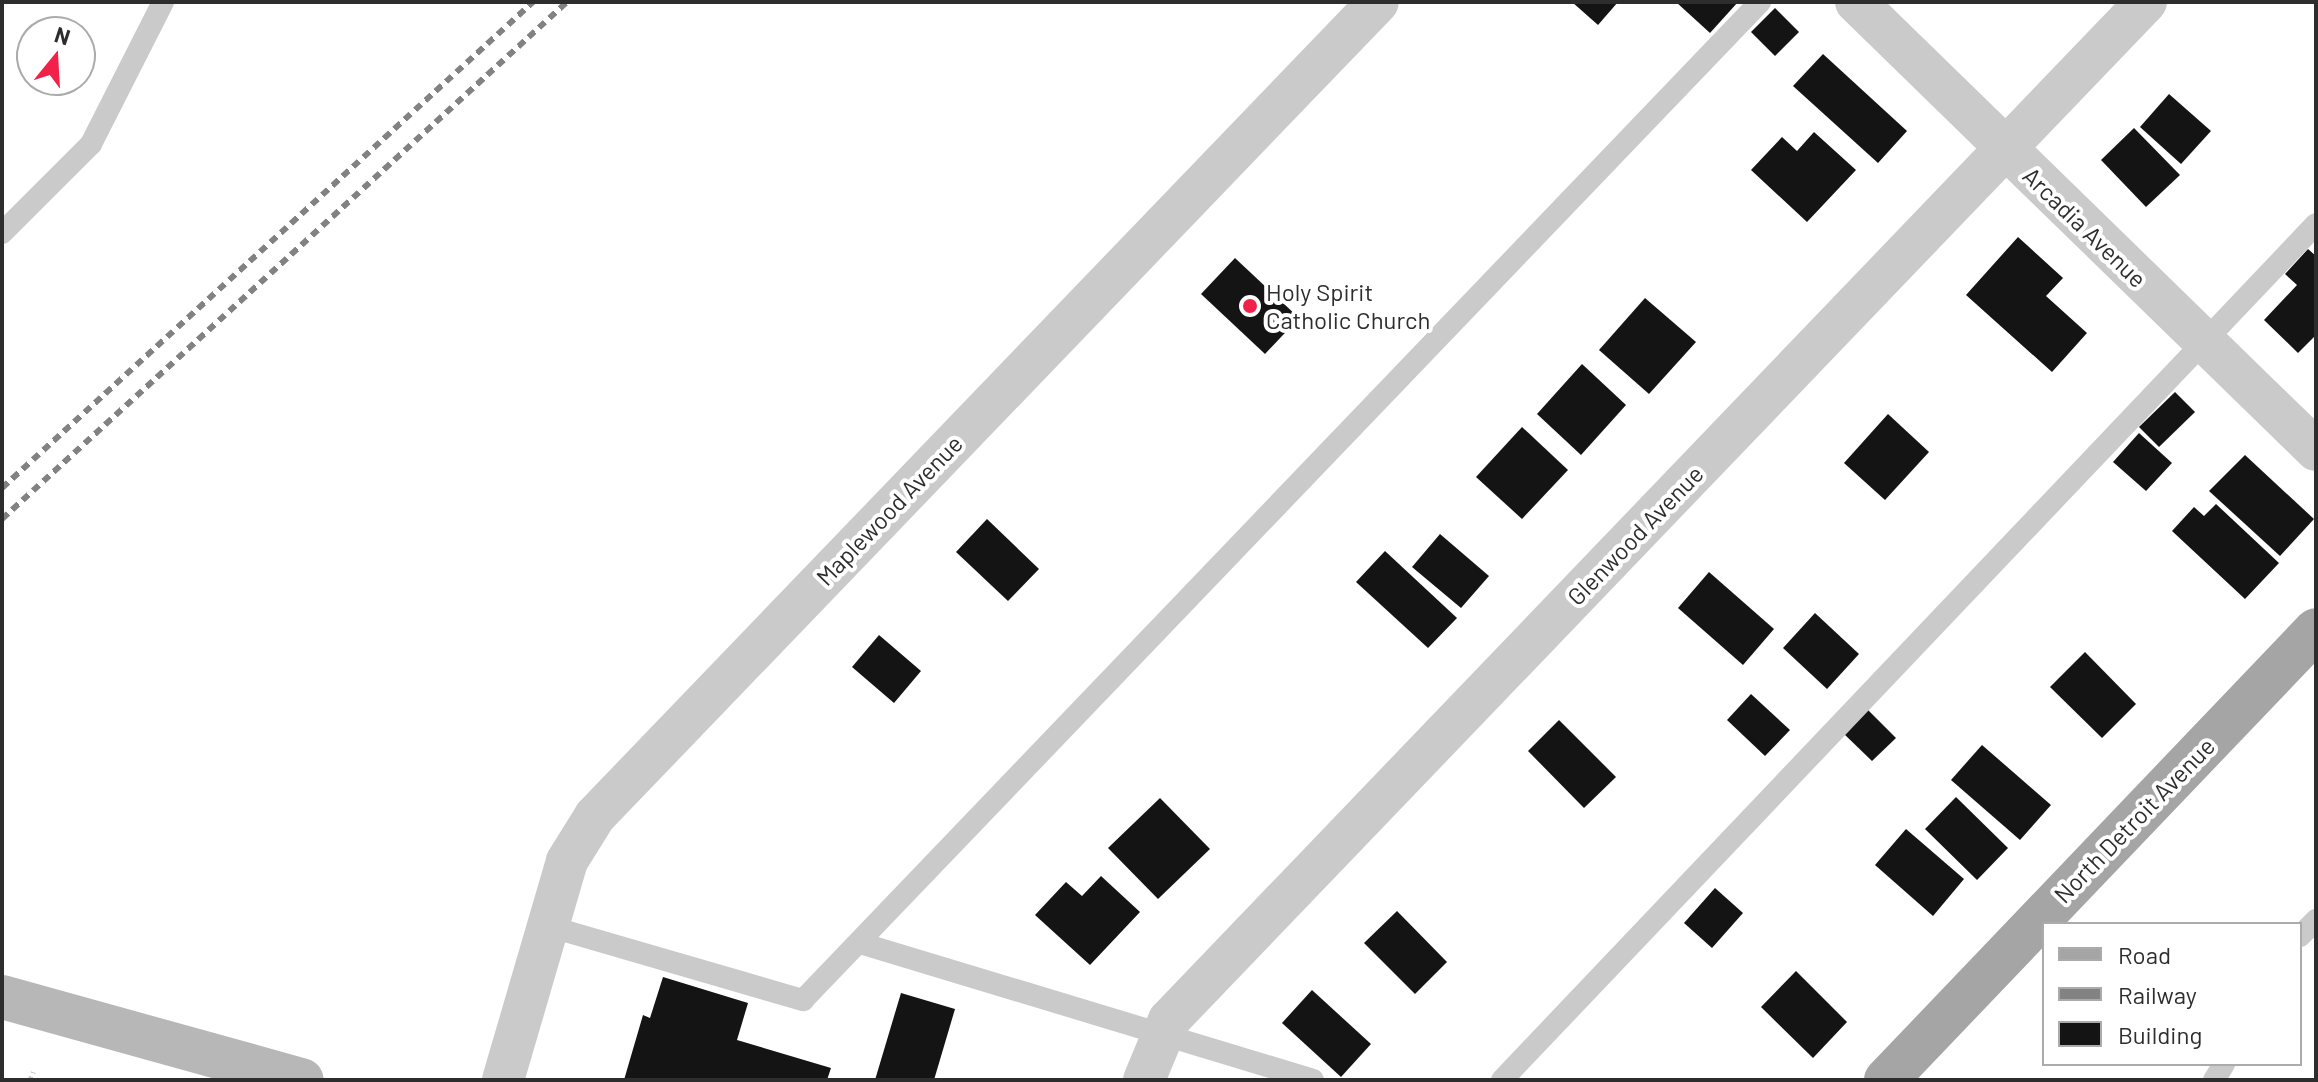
<!DOCTYPE html>
<style>
body{margin:0}
#map{position:relative;width:2318px;height:1082px;overflow:hidden;background:#fff;font-family:Barlow,sans-serif}
div>[style]{position:absolute}
[style*='--x']{left:calc(var(--x)*1px);top:calc(var(--y)*1px);width:calc(var(--w)*1px);rotate:calc(var(--a)*1deg)}
.building>*{inset:0;background:#141414}
.path>*{height:5px;margin-top:-2.5px;transform-origin:0;background:repeating-linear-gradient(90deg,#cacaca 0 4px,transparent 0 8px)}
.lane>*{height:22px;margin:-11px;padding:0 11px;transform-origin:11px;border-radius:11px;background:#cacaca}
.street>*{height:42px;margin:-21px;padding:0 21px;transform-origin:21px;border-radius:21px;background:#cacaca}
.secondary>*{height:44px;margin:-22px;padding:0 22px;transform-origin:22px;border-radius:22px;background:#b7b7b7}
.primary>*{height:44px;margin:-22px;padding:0 22px;transform-origin:22px;border-radius:22px;background:#a5a5a5}
.rail>*{height:6px;margin-top:-3px;transform-origin:0;background:repeating-linear-gradient(90deg,#828282 0 8px,transparent 0 14px)}
.dots>*{width:22px;height:22px;translate:-50% -50%;box-sizing:border-box;border:4px solid #fff;border-radius:50%}
span{translate:-50% -50%;white-space:nowrap;text-align:center;line-height:1.15;-webkit-text-stroke:8px #fff;paint-order:stroke}
.street-label{font-size:24px;color:#2d2d2d}
.poi-label{font-size:24px;color:#2d2d2d}
.left{translate:0 -50%;text-align:left}
.frame{position:absolute;inset:0;border:4px solid #2d2d2d;pointer-events:none}
.legend{position:absolute;left:2042px;top:922px;width:260px;height:144px;box-sizing:border-box;background:#fff;border:2px solid #ababab;margin:0;padding:10px 14px;list-style:none;font-size:24px;color:#2d2d2d}
.legend li{display:flex;align-items:center;gap:16px;height:40px}
.legend b{width:40px;border:2px solid #ababab}
.north{position:absolute;left:16px;top:16px;width:80px;height:80px;box-sizing:border-box;background:#fff;border:2px solid #ababab;border-radius:50%;rotate:18deg;font-size:22px;font-weight:700;line-height:32px;text-align:center;color:#2d2d2d}
.north::after{content:'';display:block;margin:auto;width:28px;height:36px;background:#f2214a;clip-path:polygon(50% 0,100% 100%,50% 72%,0 100%)}
</style>
<div id="map">
<div class="building">
<i style="clip-path:polygon(1572px 2px,1618px 2px,1598px 25px)"></i>
<i style="clip-path:polygon(1676px 2px,1738px 2px,1710px 33px)"></i>
<i style="clip-path:polygon(1775px 8px,1799px 32px,1775px 56px,1751px 32px)"></i>
<i style="clip-path:polygon(1823px 54px,1907px 131px,1878px 163px,1793px 86px)"></i>
<i style="clip-path:polygon(2169px 94px,2211px 131px,2181px 164px,2140px 127px)"></i>
<i style="clip-path:polygon(2134px 128px,2180px 175px,2146px 207px,2101px 160px)"></i>
<i style="clip-path:polygon(1814px 132px,1856px 170px,1807px 222px,1751px 170px,1782px 137px,1797px 151px)"></i>
<i style="clip-path:polygon(2018px 237px,2063px 278px,2046px 296px,2087px 333px,2052px 372px,1966px 295px)"></i>
<i style="clip-path:polygon(2308px 249px,2316px 256px,2316px 335px,2298px 353px,2264px 320px,2297px 285px,2285px 274px)"></i>
<i style="clip-path:polygon(1235px 258px,1299px 318px,1265px 354px,1201px 294px)"></i>
<i style="clip-path:polygon(1645px 298px,1696px 342px,1649px 394px,1599px 350px)"></i>
<i style="clip-path:polygon(1582px 364px,1626px 405px,1581px 455px,1537px 414px)"></i>
<i style="clip-path:polygon(2175px 392px,2195px 412px,2159px 447px,2139px 427px)"></i>
<i style="clip-path:polygon(1888px 414px,1929px 452px,1885px 500px,1844px 463px)"></i>
<i style="clip-path:polygon(1522px 427px,1568px 470px,1522px 519px,1476px 477px)"></i>
<i style="clip-path:polygon(2139px 433px,2172px 463px,2146px 491px,2113px 462px)"></i>
<i style="clip-path:polygon(2245px 455px,2314px 519px,2280px 556px,2209px 491px)"></i>
<i style="clip-path:polygon(2216px 504px,2279px 563px,2245px 599px,2172px 531px,2194px 507px,2204px 516px)"></i>
<i style="clip-path:polygon(987px 519px,1039px 569px,1008px 601px,956px 552px)"></i>
<i style="clip-path:polygon(1440px 534px,1489px 576px,1461px 608px,1412px 567px)"></i>
<i style="clip-path:polygon(1385px 551px,1457px 618px,1428px 648px,1356px 582px)"></i>
<i style="clip-path:polygon(1709px 572px,1774px 629px,1743px 665px,1678px 608px)"></i>
<i style="clip-path:polygon(1815px 613px,1859px 654px,1827px 689px,1783px 648px)"></i>
<i style="clip-path:polygon(879px 635px,921px 671px,894px 703px,852px 667px)"></i>
<i style="clip-path:polygon(2085px 652px,2136px 704px,2102px 738px,2050px 687px)"></i>
<i style="clip-path:polygon(1751px 694px,1790px 730px,1765px 756px,1727px 720px)"></i>
<i style="clip-path:polygon(1867px 709px,1896px 738px,1872px 761px,1843px 733px)"></i>
<i style="clip-path:polygon(1559px 720px,1616px 777px,1584px 808px,1528px 751px)"></i>
<i style="clip-path:polygon(1982px 745px,2051px 805px,2020px 840px,1951px 780px)"></i>
<i style="clip-path:polygon(1956px 797px,2008px 848px,1977px 880px,1925px 829px)"></i>
<i style="clip-path:polygon(1160px 798px,1210px 849px,1158px 899px,1108px 848px)"></i>
<i style="clip-path:polygon(1906px 829px,1964px 879px,1933px 916px,1875px 865px)"></i>
<i style="clip-path:polygon(1101px 876px,1140px 912px,1090px 965px,1035px 915px,1066px 882px,1082px 896px)"></i>
<i style="clip-path:polygon(1715px 888px,1743px 913px,1712px 948px,1684px 923px)"></i>
<i style="clip-path:polygon(1397px 911px,1447px 962px,1415px 994px,1364px 943px)"></i>
<i style="clip-path:polygon(1796px 971px,1847px 1022px,1813px 1058px,1761px 1007px)"></i>
<i style="clip-path:polygon(663px 977px,748px 1003px,737px 1040px,831px 1068px,827px 1080px,624px 1080px,643px 1015px,650px 1018px)"></i>
<i style="clip-path:polygon(1312px 990px,1371px 1044px,1341px 1077px,1282px 1023px)"></i>
<i style="clip-path:polygon(901px 993px,955px 1009px,934px 1080px,875px 1080px)"></i>
</div>
<div class="path">
<i style="--x:30;--y:1080;--w:9;--a:-69"></i>
</div>
<div class="lane">
<i style="--x:2;--y:233;--w:126;--a:-45"></i>
<i style="--x:91;--y:144;--w:159;--a:-63.1"></i>
<i style="--x:548;--y:926;--w:266;--a:16.2"></i>
<i style="--x:803;--y:1000;--w:1383;--a:-46.2"></i>
<i style="--x:2300;--y:936;--w:23;--a:-45"></i>
<i style="--x:860;--y:943;--w:473;--a:16.8"></i>
<i style="--x:1502;--y:1080;--w:1181;--a:-46.44"></i>
<i style="--x:2214;--y:1080;--w:19;--a:-58"></i>
</div>
<div class="street">
<i style="--x:1856;--y:2;--w:642;--a:44.24"></i>
<i style="--x:503;--y:1080;--w:228;--a:-73.7"></i>
<i style="--x:567;--y:861;--w:53;--a:-58.1"></i>
<i style="--x:595;--y:816;--w:1129;--a:-46.11"></i>
<i style="--x:1144;--y:1080;--w:65;--a:-67.4"></i>
<i style="--x:1169;--y:1020;--w:1411;--a:-46.18"></i>
</div>
<div class="secondary">
<i style="--x:2;--y:997;--w:311;--a:15.5"></i>
</div>
<div class="primary">
<i style="--x:1886;--y:1080;--w:622;--a:-46.3"></i>
</div>
<div class="rail">
<i style="--x:2;--y:488;--w:720;--a:-42.47"></i>
<i style="--x:2;--y:519;--w:766;--a:-42.46"></i>
</div>
<div class="dots">
<i style="left:1250px;top:306px;background:#f2214a"></i>
</div>
<div class="street-label">
<span style="left:2085px;top:227px;rotate:44deg">Arcadia Avenue</span>
<span style="left:889px;top:510px;rotate:-46deg">Maplewood Avenue</span>
<span style="left:1635px;top:535px;rotate:-46deg">Glenwood Avenue</span>
<span style="left:2134px;top:820px;rotate:-46deg">North Detroit Avenue</span>
</div>
<div class="poi-label">
<span class="left" style="left:1266px;top:306px">Holy Spirit<br>Catholic Church</span>
</div>
<div class="frame"></div>
<ul class="legend">
<li><b style="height:10px;background:#a5a5a5"></b>Road</li>
<li><b style="height:10px;background:#828282"></b>Railway</li>
<li><b style="height:22px;background:#141414"></b>Building</li>
</ul>
<div class="north">N</div>
</div>
